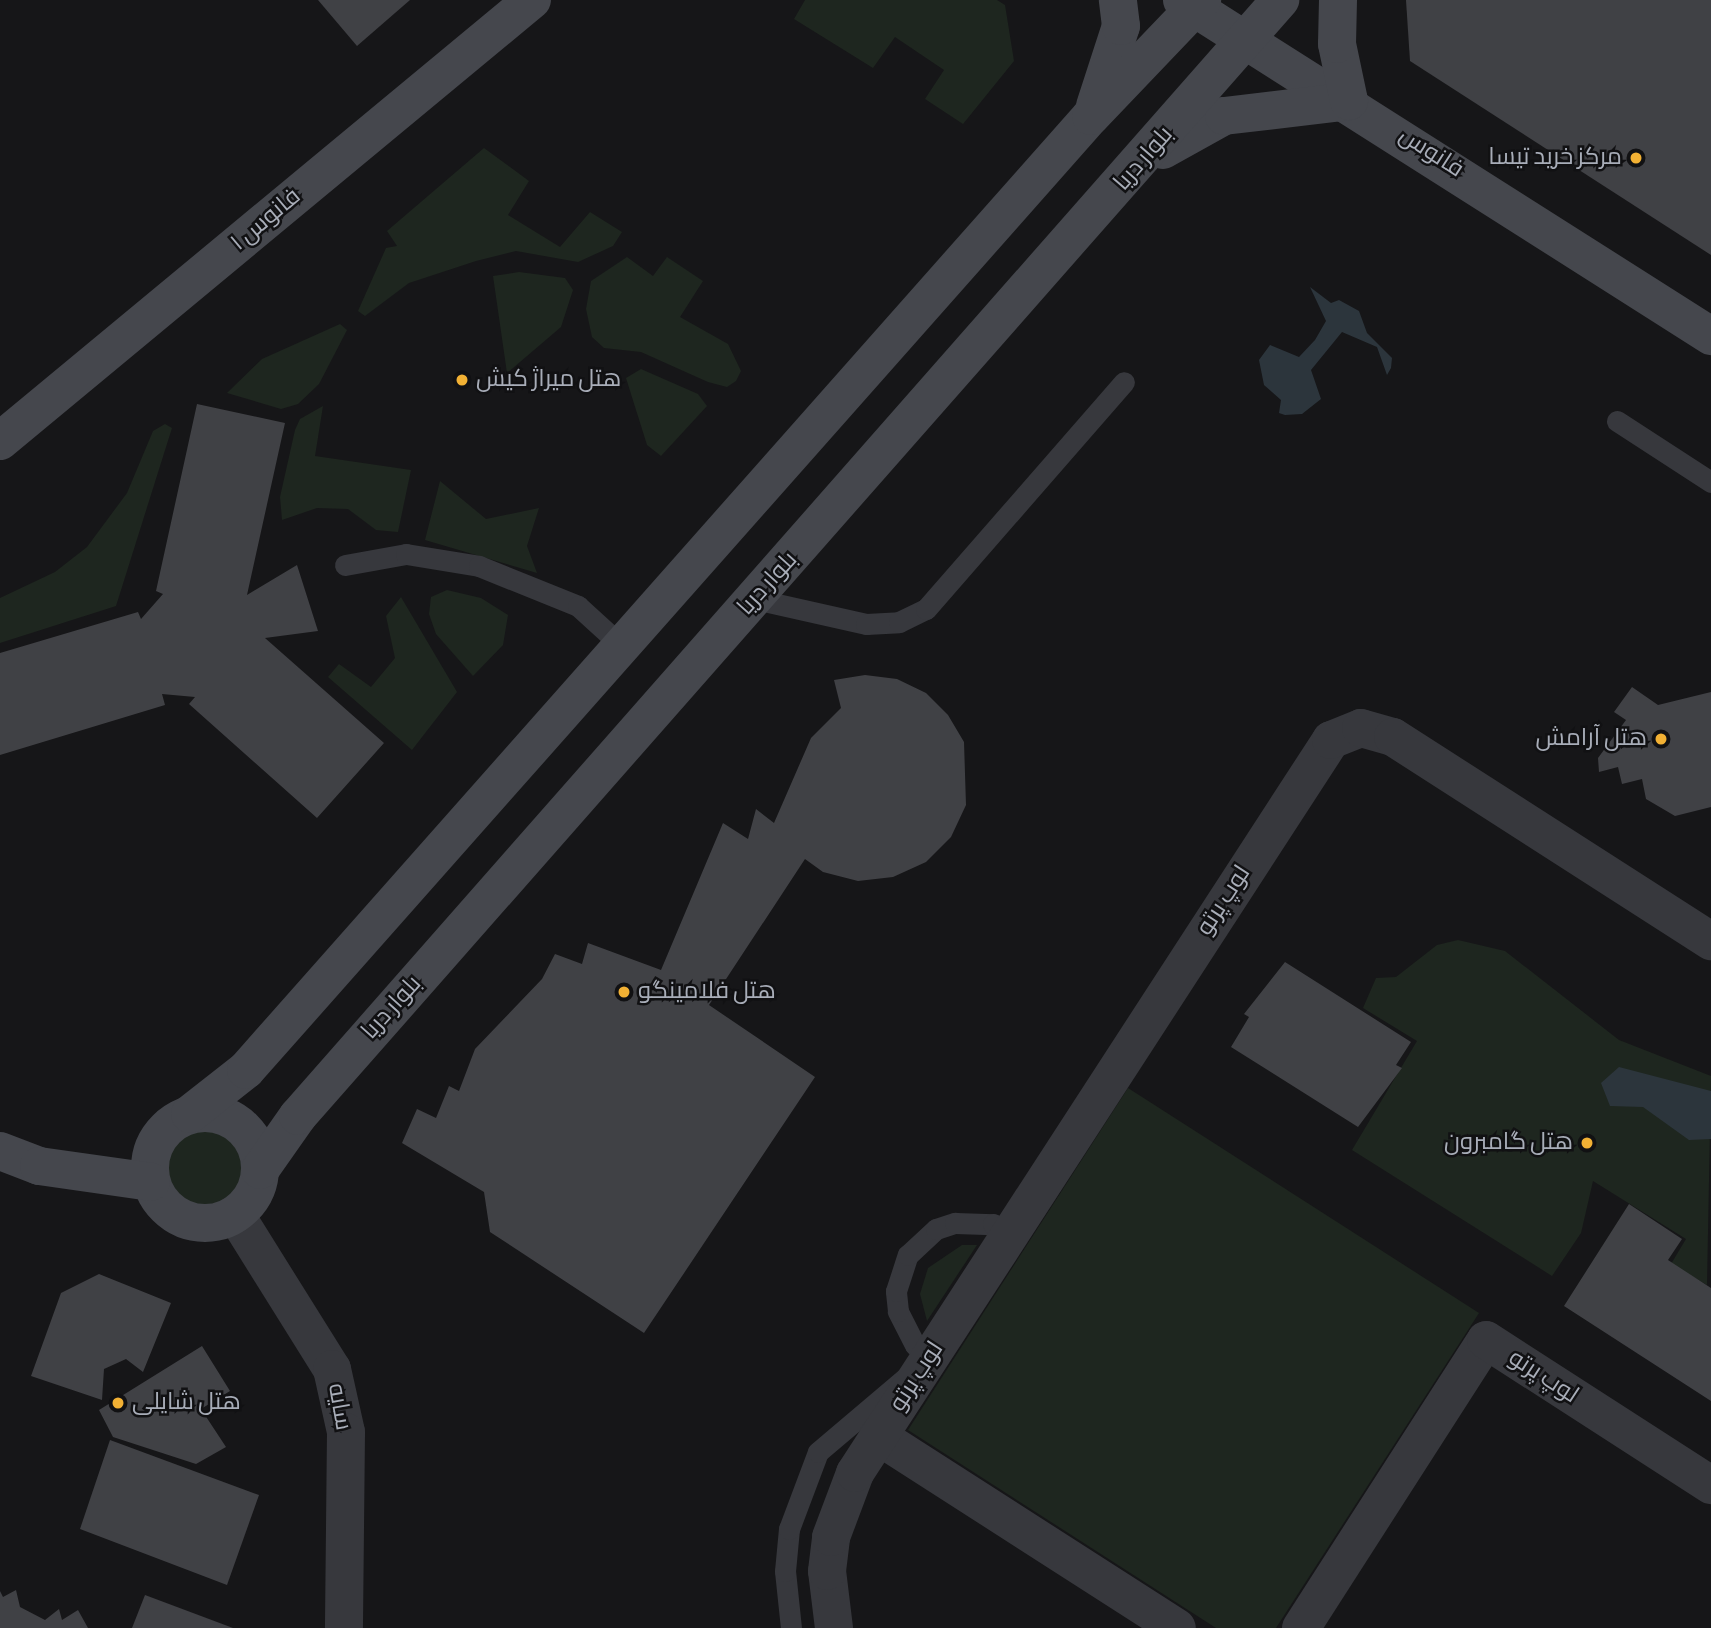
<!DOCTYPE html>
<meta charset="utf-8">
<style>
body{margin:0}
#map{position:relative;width:1711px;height:1628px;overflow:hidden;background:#161618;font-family:"Alegreya Sans",Cairo,sans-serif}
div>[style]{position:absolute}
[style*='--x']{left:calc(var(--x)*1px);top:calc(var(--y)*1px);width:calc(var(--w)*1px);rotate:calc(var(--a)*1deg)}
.green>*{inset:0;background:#1e261f}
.round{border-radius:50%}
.water>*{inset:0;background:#2c353c}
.building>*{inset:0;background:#404145}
.lane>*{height:21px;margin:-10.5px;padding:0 10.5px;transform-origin:10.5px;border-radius:10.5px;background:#37383d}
.street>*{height:38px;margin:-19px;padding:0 19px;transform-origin:19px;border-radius:19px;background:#37383d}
.secondary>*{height:38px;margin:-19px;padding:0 19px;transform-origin:19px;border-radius:19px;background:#45474d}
.secondary>.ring{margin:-19px;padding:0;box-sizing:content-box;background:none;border:38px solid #45474d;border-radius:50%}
.dots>*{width:19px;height:19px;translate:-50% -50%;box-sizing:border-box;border:4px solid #111113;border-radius:50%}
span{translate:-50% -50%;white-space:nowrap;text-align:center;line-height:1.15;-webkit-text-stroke:5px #111113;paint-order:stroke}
.street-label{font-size:24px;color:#a8adb8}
.poi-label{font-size:24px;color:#a8adb8}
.right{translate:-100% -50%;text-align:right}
.left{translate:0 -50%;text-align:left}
</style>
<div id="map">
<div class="green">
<i style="clip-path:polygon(805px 0,997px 0,1005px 5px,1014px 61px,963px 124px,925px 99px,944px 70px,895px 37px,873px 68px,794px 19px)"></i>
<i style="clip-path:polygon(484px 148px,529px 181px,508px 215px,560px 247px,590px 212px,622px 232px,613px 246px,578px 262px,516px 251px,476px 261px,409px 283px,365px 316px,358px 311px,386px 248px,397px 246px,387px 231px)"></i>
<i style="clip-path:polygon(627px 257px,653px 276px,667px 257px,703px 281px,680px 317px,728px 344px,741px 371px,736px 381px,727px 387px,708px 382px,641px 352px,604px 348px,592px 337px,586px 309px,591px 281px)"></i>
<i style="clip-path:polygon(519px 272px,565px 278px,573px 290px,561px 327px,507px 373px,493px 276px)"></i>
<i style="clip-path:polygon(340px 324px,347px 330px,319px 384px,298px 404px,281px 409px,227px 393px,262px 359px)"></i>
<i style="clip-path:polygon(641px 369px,698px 394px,707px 406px,661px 456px,647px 445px,626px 378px)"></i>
<i style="clip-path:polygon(323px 406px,315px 456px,411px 470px,398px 532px,376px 530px,348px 509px,317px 508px,282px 520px,280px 497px,295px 430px,300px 419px)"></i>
<i style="clip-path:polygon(165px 424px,172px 428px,116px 606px,0 643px,0 598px,55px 572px,87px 547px,127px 493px,153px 431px)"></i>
<i style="clip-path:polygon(440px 481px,486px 519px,539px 508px,527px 546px,537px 573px,425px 540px)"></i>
<i style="clip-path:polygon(447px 590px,481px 598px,508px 615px,503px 645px,473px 676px,436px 634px,429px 614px,431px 597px)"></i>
<i style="clip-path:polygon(401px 597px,457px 692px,412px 750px,328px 677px,339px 664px,371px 687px,395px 658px,386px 616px)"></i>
<i style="clip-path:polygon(1458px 940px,1505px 951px,1619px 1040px,1711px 1076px,1707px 1285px,1671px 1264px,1686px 1239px,1593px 1181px,1581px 1233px,1552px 1276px,1352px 1150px,1417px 1041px,1363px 1008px,1376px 978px,1396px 977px,1437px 945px)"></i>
<i style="clip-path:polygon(1128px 1088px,1479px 1313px,1276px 1628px,1216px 1628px,908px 1430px)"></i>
<i class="round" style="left:165px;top:1129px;width:78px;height:78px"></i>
<i style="clip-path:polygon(962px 1245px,977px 1245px,927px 1321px,920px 1294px,928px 1268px)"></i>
</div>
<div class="water">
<i style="clip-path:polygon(1310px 287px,1331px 303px,1339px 300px,1359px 311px,1367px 333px,1392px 358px,1391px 368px,1387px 375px,1377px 347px,1342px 332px,1311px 370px,1321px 399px,1302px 414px,1285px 415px,1279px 413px,1281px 400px,1264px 385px,1259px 360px,1270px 345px,1299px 357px,1315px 340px,1326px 321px)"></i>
<i style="clip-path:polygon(1619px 1067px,1711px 1091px,1711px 1139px,1689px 1140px,1643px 1107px,1610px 1106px,1601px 1083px)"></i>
</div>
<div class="building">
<i style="clip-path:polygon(318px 0,410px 0,357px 46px)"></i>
<i style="clip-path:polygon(1406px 0,1711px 0,1711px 255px,1410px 61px)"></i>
<i style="clip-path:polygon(197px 404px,285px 423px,247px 595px,297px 565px,318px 631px,265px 638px,384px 743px,317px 818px,189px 704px,195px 697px,162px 694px,165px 705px,0 755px,0 653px,138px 612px,141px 619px,163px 594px,156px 591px)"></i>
<i style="clip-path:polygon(865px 675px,897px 679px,926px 693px,948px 715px,964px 742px,966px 805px,951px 837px,926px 862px,893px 877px,858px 881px,823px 872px,805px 859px,709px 1005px,815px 1077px,644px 1333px,490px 1232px,484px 1192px,402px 1143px,417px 1109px,436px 1118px,449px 1086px,459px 1091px,475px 1049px,542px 979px,555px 954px,582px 964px,588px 943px,661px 970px,723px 823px,748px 839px,756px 809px,774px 823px,811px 738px,841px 708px,834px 680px)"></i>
<i style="clip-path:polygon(1632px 687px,1658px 705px,1711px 692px,1711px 807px,1675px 816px,1646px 799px,1642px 779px,1622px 784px,1618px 767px,1599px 772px,1598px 758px,1626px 720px,1614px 712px)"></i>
<i style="clip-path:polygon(1285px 962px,1411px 1042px,1396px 1065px,1402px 1068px,1358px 1127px,1231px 1047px,1249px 1017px,1244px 1014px)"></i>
<i style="clip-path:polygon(1629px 1204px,1682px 1239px,1668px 1260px,1711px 1288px,1711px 1401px,1564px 1306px)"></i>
<i style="clip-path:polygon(99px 1274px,171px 1303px,143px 1372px,126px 1359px,104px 1369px,102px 1400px,31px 1376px,61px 1293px)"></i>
<i style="clip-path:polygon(202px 1346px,230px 1391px,201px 1409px,226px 1447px,196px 1464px,113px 1437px,99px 1410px)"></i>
<i style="clip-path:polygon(110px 1440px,259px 1495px,227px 1585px,80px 1529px)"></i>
<i style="clip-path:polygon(16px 1590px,20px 1607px,45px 1620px,59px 1609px,62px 1620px,78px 1610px,88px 1628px,0 1628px,0 1591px,3px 1597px)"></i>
<i style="clip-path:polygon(145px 1595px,233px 1628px,132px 1628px)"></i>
</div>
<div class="lane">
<i style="--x:1617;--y:421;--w:112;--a:33"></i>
<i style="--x:345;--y:565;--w:62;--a:-10.2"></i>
<i style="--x:406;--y:554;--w:74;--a:9.3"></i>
<i style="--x:479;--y:566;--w:107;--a:22"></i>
<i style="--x:578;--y:606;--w:59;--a:42.3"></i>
<i style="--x:755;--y:599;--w:114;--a:12.7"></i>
<i style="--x:866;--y:624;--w:33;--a:-3"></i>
<i style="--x:899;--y:622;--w:30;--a:-26"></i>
<i style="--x:926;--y:609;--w:301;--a:-48.9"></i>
<i style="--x:791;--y:1628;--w:57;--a:-96"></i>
<i style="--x:785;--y:1571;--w:42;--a:-84.6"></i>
<i style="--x:789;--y:1529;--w:82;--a:-69.4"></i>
<i style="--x:818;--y:1452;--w:147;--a:-40.3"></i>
<i style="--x:930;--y:1357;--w:19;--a:-141"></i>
<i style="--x:915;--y:1345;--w:38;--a:-117"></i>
<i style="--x:898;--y:1311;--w:20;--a:-96"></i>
<i style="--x:896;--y:1291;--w:38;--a:-72"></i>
<i style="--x:908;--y:1255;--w:38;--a:-43"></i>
<i style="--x:936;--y:1229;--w:20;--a:-18"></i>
<i style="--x:955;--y:1223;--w:38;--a:2"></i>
<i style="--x:993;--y:1224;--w:19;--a:25"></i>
</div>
<div class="street">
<i style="--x:235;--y:1214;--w:183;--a:58"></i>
<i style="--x:332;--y:1369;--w:65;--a:77.5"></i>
<i style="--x:346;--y:1432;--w:196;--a:90.6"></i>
<i style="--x:878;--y:1436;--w:355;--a:32.7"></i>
<i style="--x:834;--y:1628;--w:57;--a:-97"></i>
<i style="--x:827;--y:1571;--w:34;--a:-83"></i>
<i style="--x:831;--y:1537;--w:68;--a:-69.4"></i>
<i style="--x:855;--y:1473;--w:874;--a:-57"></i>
<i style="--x:1331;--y:740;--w:32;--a:-22"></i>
<i style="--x:1361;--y:728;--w:33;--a:16"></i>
<i style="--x:1393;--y:737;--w:378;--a:32.7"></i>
<i style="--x:1301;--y:1628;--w:342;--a:-57.3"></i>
<i style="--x:1486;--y:1340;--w:268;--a:32.8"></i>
</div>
<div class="secondary">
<i style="--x:1182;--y:0;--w:627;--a:32.42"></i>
<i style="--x:1095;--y:106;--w:84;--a:-72"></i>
<i style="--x:1121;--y:26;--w:26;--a:-97"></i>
<i style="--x:1163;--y:150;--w:70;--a:-29.1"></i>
<i style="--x:1224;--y:116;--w:126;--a:-6.8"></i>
<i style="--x:1349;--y:101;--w:58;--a:-101.9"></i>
<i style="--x:1337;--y:44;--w:44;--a:-88.7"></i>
<i style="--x:0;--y:441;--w:691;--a:-39.66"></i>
<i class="ring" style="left:150px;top:1113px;width:72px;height:72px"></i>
<i style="--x:190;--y:1114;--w:71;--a:-38.2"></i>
<i style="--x:246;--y:1070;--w:1274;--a:-48.47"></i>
<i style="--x:1091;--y:116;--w:161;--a:-46.3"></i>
<i style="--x:0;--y:1151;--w:42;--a:21"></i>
<i style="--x:39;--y:1166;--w:113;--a:8.1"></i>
<i style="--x:260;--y:1170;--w:66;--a:-54.9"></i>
<i style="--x:298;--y:1116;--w:1487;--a:-48.65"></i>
</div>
<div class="dots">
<i style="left:1636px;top:158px;background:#f2b134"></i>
<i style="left:462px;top:380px;background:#f2b134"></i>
<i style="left:1661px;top:739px;background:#f2b134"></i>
<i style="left:624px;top:992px;background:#f2b134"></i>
<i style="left:1587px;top:1143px;background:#f2b134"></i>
<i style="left:118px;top:1403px;background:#f2b134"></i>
</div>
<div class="street-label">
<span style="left:1431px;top:153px;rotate:33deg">فانوس</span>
<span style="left:1144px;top:159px;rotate:-49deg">بلوار دریا</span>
<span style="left:266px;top:220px;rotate:-40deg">فانوس ۱</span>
<span style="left:768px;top:584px;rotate:-48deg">بلوار دریا</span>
<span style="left:1224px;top:901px;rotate:-57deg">لوپ پرتو</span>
<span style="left:392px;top:1008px;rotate:-48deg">بلوار دریا</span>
<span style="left:917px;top:1377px;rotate:-57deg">لوپ پرتو</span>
<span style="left:1543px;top:1377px;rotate:33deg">لوپ پرتو</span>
<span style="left:339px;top:1407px;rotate:80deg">سایه</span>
</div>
<div class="poi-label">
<span class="right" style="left:1622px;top:158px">مرکز خرید تیسا</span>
<span class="left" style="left:476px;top:380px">هتل میراژ کیش</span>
<span class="right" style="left:1647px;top:739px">هتل آرامش</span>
<span class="left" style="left:638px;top:992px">هتل فلامینگو</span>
<span class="right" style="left:1573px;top:1143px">هتل گامبرون</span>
<span class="left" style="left:132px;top:1403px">هتل شایلی</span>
</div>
</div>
